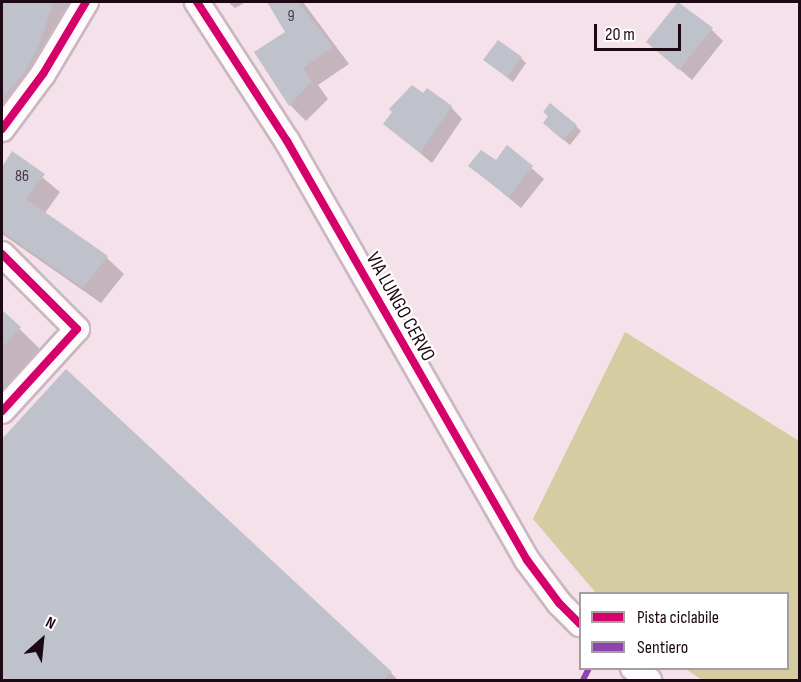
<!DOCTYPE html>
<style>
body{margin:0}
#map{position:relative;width:801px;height:682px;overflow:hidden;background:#f5e1ea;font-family:"Sofia Sans Condensed",sans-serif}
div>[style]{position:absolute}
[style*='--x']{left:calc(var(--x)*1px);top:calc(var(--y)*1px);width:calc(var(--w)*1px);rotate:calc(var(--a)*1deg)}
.green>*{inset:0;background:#d5cca1}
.shadow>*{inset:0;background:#0003}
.building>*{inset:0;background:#bfc1cb}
.roads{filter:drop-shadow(2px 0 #cab7c0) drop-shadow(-2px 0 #cab7c0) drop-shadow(0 2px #cab7c0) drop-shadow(0 -2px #cab7c0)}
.minor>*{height:24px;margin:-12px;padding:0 12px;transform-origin:12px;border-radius:12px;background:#fefafc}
.quiet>*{height:6px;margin-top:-3px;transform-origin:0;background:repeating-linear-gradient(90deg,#8e44ad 0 12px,transparent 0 18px)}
.cycleway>*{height:8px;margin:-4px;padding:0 4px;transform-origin:4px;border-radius:4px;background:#d6006c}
span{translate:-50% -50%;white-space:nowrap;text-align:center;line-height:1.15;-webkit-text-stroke:4.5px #fff;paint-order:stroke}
.number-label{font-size:16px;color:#453741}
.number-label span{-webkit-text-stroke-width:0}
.street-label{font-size:20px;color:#1c0913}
.frame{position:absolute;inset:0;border:3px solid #1c0913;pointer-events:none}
.legend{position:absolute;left:579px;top:592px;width:210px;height:78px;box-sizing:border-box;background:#fff;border:2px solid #a49da1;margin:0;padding:8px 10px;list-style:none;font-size:18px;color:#1c0913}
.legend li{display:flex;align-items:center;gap:12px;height:30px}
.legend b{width:30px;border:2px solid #a49da1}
.north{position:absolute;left:12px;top:610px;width:60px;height:60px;-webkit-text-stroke:4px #fff;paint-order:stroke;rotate:27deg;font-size:16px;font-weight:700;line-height:24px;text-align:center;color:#1c0913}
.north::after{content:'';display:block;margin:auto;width:21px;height:27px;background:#1c0913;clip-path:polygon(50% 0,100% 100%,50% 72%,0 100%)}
.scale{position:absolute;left:594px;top:24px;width:87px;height:27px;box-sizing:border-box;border:3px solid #1c0913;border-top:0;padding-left:8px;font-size:18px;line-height:21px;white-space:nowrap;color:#1c0913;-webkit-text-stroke:4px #fff;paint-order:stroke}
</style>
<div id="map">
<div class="green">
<i style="clip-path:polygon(625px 332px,799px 441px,799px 680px,702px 680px,686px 669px,788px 668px,788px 594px,596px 593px,533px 519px)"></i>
</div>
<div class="shadow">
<i style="clip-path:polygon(2px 2px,82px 2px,58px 69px,45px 94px,2px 146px)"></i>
<i style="clip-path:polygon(228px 2px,246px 2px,235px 8px)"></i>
<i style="clip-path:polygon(268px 2px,303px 2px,349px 64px,318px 85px,328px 99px,306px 121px,290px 105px,287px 32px)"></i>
<i style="clip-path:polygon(712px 30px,723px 41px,692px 80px,648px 42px)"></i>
<i style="clip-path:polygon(521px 58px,526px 63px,513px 82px,491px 65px)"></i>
<i style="clip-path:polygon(423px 95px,451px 107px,462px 119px,432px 163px,385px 124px)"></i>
<i style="clip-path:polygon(576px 126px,581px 131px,570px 145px,550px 129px)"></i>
<i style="clip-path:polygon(507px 147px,544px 179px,521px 208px,470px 166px,496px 162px)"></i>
<i style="clip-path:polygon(13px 153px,60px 192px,45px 213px,107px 258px,124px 274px,101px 303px,2px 234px,2px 170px)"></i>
<i style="clip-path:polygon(2px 312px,40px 349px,2px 391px)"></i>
<i style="clip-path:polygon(66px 371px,391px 673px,398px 680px,2px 680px,2px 441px)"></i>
</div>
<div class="building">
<i style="clip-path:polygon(2px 2px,54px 2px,38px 48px,24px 73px,2px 100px)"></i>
<i style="clip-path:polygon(267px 2px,298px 2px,333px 47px,303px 68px,312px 81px,289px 106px,254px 52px,285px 32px)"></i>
<i style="clip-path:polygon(678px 2px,713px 28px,679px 70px,646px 42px)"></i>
<i style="clip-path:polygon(498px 40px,522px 57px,507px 77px,483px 60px)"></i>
<i style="clip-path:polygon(412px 85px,423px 93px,427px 88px,452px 106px,420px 153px,383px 124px,392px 112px,389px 109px)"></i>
<i style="clip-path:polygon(550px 103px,577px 125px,563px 140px,543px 123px,548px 116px,543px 112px)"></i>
<i style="clip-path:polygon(507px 145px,533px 166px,509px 197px,468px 166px,481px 150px,496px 160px)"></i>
<i style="clip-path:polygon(12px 151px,45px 174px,26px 199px,108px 256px,83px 288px,2px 231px,2px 167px)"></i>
<i style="clip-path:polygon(2px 310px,21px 327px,2px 348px)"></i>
<i style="clip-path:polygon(66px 369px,392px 672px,383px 680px,2px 680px,2px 439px)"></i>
</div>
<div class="roads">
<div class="minor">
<i style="--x:197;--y:2;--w:166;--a:57.1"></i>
<i style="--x:287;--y:141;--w:483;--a:60.2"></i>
<i style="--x:527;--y:560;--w:54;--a:53.3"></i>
<i style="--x:559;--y:603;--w:30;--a:45"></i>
<i style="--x:2;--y:129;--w:69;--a:-53.3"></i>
<i style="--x:43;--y:74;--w:84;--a:-59.2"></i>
<i style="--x:2;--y:254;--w:106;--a:45"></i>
<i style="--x:77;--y:329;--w:111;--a:132.4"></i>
<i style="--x:633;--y:668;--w:20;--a:37"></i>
</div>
</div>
<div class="quiet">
<i style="--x:583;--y:680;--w:13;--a:-63"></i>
</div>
<div class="cycleway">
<i style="--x:197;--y:2;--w:166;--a:57.1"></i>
<i style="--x:287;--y:141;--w:483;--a:60.2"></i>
<i style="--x:527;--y:560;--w:54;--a:53.3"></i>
<i style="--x:559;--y:603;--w:30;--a:45"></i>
<i style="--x:2;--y:129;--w:69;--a:-53.3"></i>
<i style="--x:43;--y:74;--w:84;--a:-59.2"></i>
<i style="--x:2;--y:254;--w:106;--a:45"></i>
<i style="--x:77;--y:329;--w:111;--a:132.4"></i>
</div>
<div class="number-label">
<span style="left:291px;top:17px">9</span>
<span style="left:22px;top:177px">86</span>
</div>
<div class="street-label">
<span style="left:400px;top:307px;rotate:61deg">VIA LUNGO CERVO</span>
</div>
<div class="frame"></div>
<ul class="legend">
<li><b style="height:8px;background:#d6006c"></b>Pista ciclabile</li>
<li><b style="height:8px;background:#8e44ad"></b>Sentiero</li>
</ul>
<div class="north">N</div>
<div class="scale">20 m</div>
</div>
